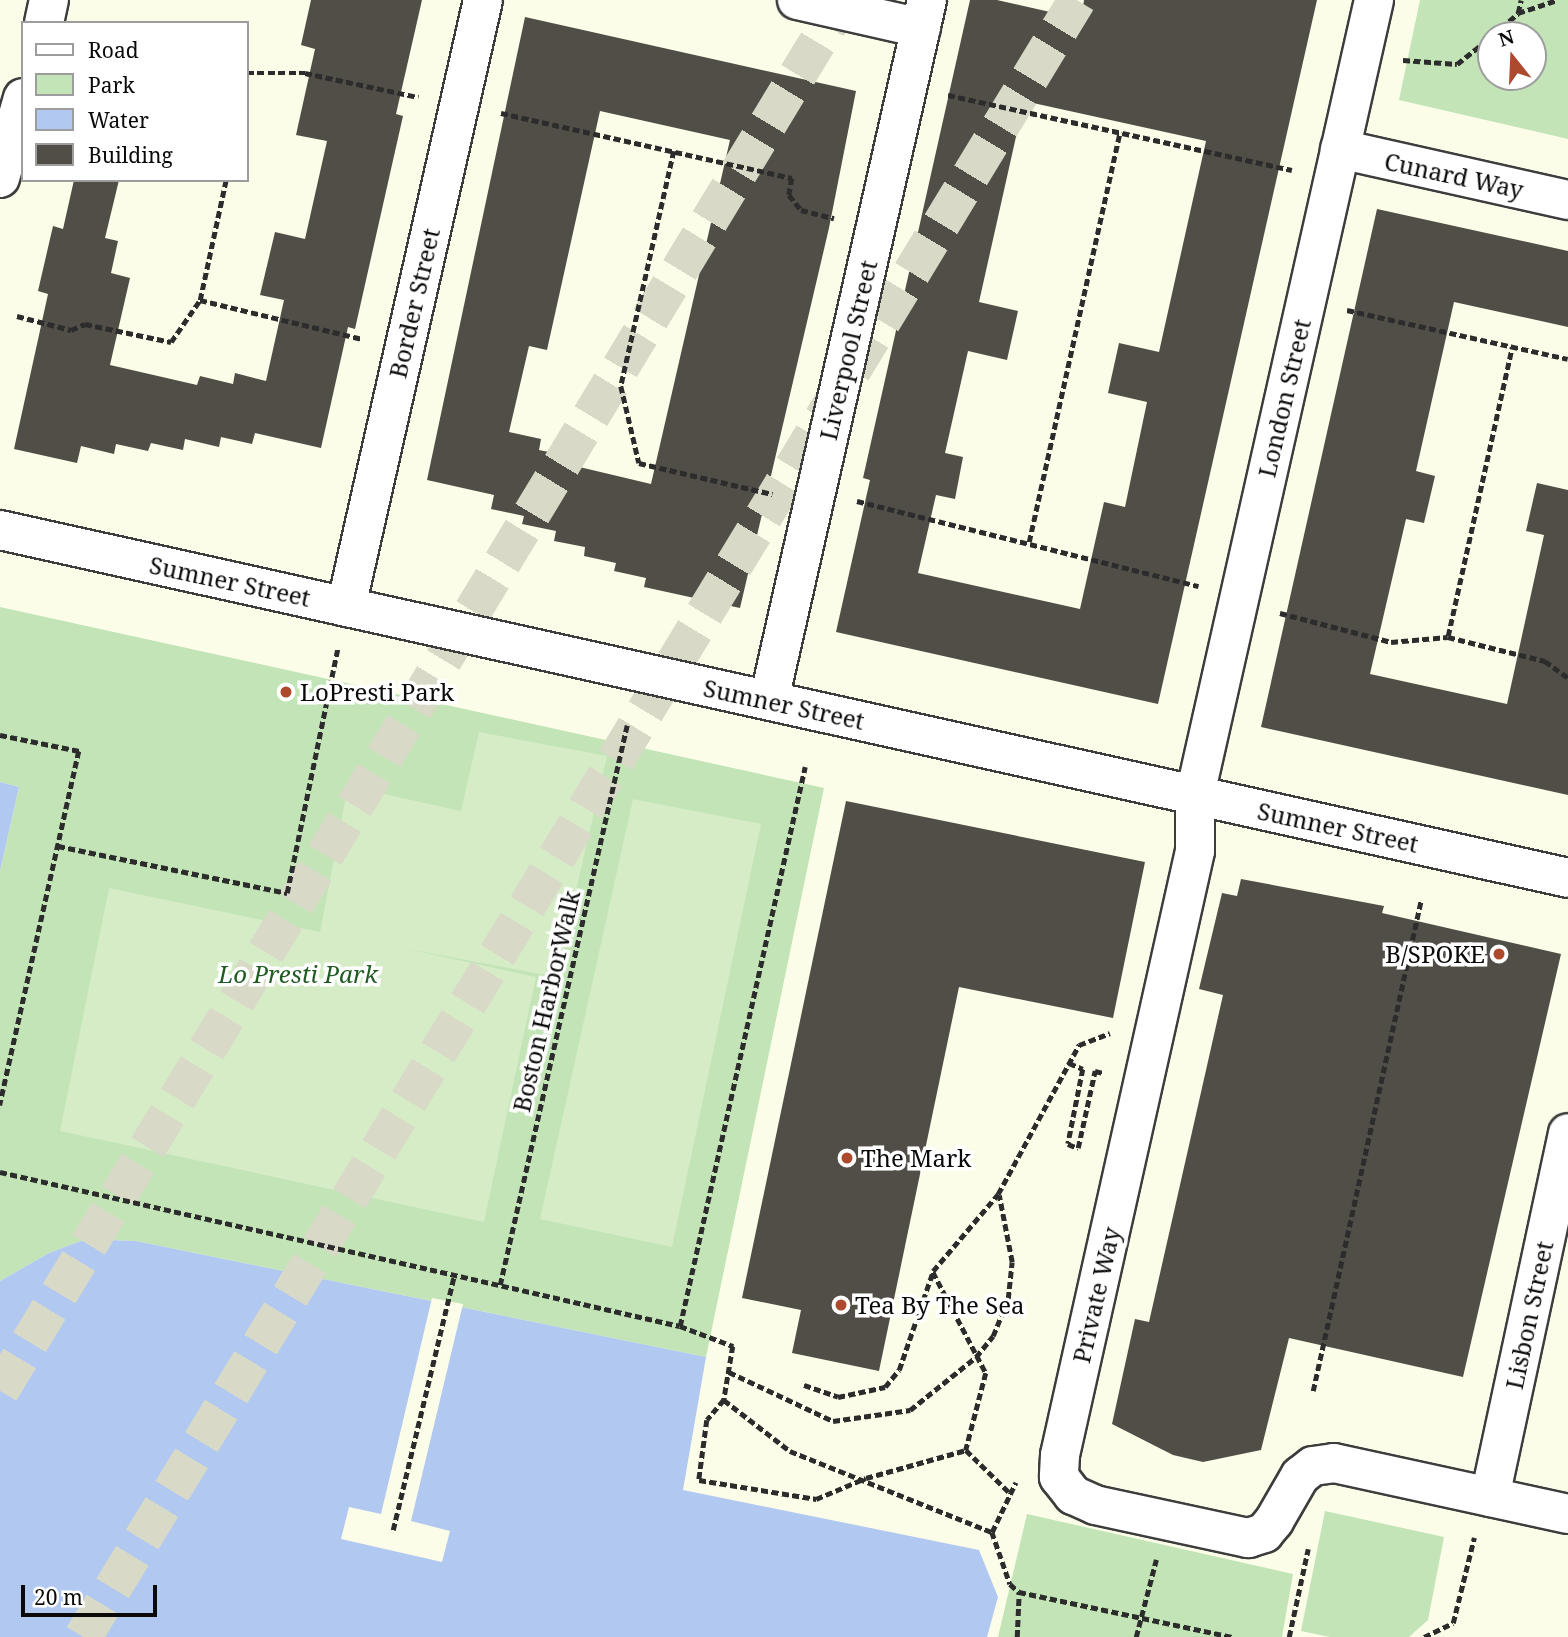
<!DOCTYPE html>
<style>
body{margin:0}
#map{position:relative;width:1568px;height:1637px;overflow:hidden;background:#fcfde8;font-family:"Noto Serif",serif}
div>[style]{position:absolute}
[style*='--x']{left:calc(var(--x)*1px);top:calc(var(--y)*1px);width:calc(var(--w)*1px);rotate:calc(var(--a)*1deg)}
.green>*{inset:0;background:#c2e4b6}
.pitch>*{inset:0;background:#d5ecc7}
.water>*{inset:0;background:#b1c8f0}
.pier>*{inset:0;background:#fcfde8}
.building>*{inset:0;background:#514e47}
.highway-tunnel>*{height:38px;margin-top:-19px;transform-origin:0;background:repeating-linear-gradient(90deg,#d8d9c7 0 38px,transparent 0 57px)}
.path>*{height:4.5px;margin-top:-2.25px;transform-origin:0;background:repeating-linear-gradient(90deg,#2c2c2c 0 7px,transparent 0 10.5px)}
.roads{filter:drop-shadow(2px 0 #3d3d3d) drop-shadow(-2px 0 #3d3d3d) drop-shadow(0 2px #3d3d3d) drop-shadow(0 -2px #3d3d3d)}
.minor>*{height:38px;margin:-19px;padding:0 19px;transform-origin:19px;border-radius:19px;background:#fff}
.dots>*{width:19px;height:19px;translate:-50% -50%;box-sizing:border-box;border:4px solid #fff;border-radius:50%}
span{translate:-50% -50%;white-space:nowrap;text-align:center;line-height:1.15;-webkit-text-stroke:7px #fff;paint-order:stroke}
.street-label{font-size:24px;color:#0a0a0a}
.poi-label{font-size:24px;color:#0a0a0a}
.left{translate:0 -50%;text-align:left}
.right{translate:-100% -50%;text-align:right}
.park-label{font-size:24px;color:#215b24;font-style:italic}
.legend{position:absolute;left:21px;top:21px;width:228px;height:161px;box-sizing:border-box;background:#fff;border:2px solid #9d9d9d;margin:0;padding:9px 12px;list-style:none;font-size:21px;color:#0a0a0a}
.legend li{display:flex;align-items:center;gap:14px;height:35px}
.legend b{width:35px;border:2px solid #9d9d9d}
.north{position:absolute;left:1477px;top:21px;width:70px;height:70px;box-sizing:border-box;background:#fff;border:2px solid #9d9d9d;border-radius:50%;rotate:342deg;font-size:19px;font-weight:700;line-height:28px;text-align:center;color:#0a0a0a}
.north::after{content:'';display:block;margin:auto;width:24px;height:32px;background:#ad4a2e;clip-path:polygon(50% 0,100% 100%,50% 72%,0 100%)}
.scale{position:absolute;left:21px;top:1585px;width:136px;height:32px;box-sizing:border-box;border:4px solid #0a0a0a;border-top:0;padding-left:9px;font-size:21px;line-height:24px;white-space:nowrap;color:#0a0a0a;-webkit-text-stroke:5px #fff;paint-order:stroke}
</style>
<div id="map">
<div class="green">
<i style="clip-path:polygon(evenodd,1420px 0,1568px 0,1568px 139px,1399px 100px,1420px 0,1533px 35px,1533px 77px,1491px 77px,1491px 35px,1533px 35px)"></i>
<i style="clip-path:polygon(0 607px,824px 788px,706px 1357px,136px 1241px,86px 1239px,49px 1253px,0 1281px,0 871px,19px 787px,0 782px)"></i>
<i style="clip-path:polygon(1325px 1511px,1444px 1537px,1428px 1620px,1409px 1637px,1330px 1637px,1301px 1631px)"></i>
<i style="clip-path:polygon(1027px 1514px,1293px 1574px,1282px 1637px,998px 1637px)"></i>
</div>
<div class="pitch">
<i style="clip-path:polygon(479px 732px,607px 756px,556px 977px,403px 948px,536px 977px,484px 1222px,60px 1131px,109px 888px,320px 932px,348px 786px,461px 811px)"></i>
<i style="clip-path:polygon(633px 799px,761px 824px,672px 1247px,540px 1219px)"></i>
</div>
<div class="water">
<i style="clip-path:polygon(0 782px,19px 787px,0 871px)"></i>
<i style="clip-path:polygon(86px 1239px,136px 1241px,706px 1357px,683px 1490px,979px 1550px,998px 1597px,987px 1637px,0 1637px,0 1281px,49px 1253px)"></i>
</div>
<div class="pier">
<i style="clip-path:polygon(432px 1298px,463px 1304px,411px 1521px,450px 1531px,442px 1562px,341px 1539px,349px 1507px,381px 1514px)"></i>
</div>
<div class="building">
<i style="clip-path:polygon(311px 0,422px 0,396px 114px,403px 116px,355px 329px,348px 327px,321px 448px,255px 433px,252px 444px,221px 437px,219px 447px,185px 439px,183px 450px,151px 443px,148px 451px,116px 444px,114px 454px,81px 446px,77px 463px,14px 449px,48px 294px,38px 291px,53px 226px,63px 229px,74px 180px,119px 180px,105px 238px,118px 241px,111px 273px,130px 278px,110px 365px,197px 385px,200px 376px,233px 384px,235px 373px,266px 381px,284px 300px,260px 295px,275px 232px,305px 239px,327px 141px,296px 135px,315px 49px,301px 45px)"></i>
<i style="clip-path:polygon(evenodd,970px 0,997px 0,1081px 19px,1084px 0,1317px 0,1158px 704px,836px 632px,870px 480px,863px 478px,970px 0,1024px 101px,1206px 141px,1159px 352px,1119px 343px,1108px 393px,1147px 402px,1125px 507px,1104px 502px,1080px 609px,918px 573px,936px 495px,955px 499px,963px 457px,945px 453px,968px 351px,1007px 360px,1018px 311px,979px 302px,1024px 101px)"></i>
<i style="clip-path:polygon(evenodd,525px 17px,856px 91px,829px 228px,740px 608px,644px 587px,646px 578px,614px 571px,616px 563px,584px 556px,585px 547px,554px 541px,556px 531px,522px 524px,524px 516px,491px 509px,494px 495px,427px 480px,525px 17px,600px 111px,730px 140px,651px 484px,571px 465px,573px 457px,539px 450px,541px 439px,509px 432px,529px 346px,547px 350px,600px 111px)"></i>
<i style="clip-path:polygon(1377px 209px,1568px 251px,1568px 327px,1454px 302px,1416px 471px,1435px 476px,1424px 523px,1406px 519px,1370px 674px,1507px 704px,1544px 535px,1526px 531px,1537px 483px,1568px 490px,1568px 795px,1261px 727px)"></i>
<i style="clip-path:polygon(846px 801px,1145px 862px,1113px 1018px,959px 987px,879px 1371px,792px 1353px,801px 1310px,742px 1298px)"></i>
<i style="clip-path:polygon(1241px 879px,1384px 906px,1382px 913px,1561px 954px,1463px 1377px,1289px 1338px,1261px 1450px,1203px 1462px,1173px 1455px,1112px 1424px,1135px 1319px,1149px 1322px,1223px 995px,1199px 989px,1222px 893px,1237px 896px)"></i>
</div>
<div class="highway-tunnel">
<i style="--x:0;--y:1391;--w:1627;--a:-58.78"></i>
<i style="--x:83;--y:1637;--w:1915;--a:-58.73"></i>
</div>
<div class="path">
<i style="--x:1518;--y:13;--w:13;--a:-77"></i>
<i style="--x:1493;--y:35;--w:33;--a:-41"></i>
<i style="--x:1518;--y:13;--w:41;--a:-18.4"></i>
<i style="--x:1403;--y:60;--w:54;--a:4.2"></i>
<i style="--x:1457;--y:64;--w:43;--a:-38.5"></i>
<i style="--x:247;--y:73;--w:58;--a:0"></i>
<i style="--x:305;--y:73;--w:116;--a:12"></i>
<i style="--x:948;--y:95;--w:352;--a:12.3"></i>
<i style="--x:501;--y:113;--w:298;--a:12.6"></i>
<i style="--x:792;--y:178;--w:17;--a:100"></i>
<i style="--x:789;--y:195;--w:19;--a:51"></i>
<i style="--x:801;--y:210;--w:34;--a:14"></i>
<i style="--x:674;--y:151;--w:241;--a:102.7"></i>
<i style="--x:621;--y:386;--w:79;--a:76.8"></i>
<i style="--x:639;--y:463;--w:137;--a:13.1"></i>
<i style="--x:200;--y:300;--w:167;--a:13.5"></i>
<i style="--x:1347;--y:310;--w:226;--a:12.5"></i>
<i style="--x:17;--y:316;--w:56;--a:14.5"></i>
<i style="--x:71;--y:330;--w:15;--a:-23"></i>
<i style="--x:85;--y:324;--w:88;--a:11.8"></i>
<i style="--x:171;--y:342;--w:51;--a:-55.4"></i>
<i style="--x:200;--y:300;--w:123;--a:-77.8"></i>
<i style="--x:857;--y:501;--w:352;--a:14"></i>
<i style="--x:1029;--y:542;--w:420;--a:-77.5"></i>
<i style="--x:1280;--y:613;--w:115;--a:14.6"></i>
<i style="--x:1391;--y:642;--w:57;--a:-5"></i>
<i style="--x:1448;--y:637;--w:100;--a:13.9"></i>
<i style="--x:1545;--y:661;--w:29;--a:36"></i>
<i style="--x:1448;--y:636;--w:296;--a:-77.5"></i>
<i style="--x:0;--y:735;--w:81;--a:11.4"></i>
<i style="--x:79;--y:751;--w:363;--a:102.6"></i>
<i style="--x:58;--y:846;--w:234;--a:11.6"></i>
<i style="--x:287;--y:893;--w:251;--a:-78.3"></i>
<i style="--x:1069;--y:1063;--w:15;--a:23"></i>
<i style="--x:1083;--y:1069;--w:76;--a:101.3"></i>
<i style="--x:1068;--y:1144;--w:11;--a:22"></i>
<i style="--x:1078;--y:1148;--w:79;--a:-77.6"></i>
<i style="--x:1095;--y:1071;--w:8;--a:14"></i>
<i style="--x:0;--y:1172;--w:697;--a:12.76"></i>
<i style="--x:680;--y:1326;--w:57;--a:20.7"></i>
<i style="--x:733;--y:1346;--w:55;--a:99.5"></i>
<i style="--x:724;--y:1400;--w:26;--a:130"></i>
<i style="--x:707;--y:1420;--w:61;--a:97.6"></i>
<i style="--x:699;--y:1480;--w:119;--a:9.2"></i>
<i style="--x:816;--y:1499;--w:54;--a:-22.8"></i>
<i style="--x:866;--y:1478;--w:104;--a:-15.6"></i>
<i style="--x:966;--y:1450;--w:63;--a:44.4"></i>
<i style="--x:933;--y:1272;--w:114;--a:62.3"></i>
<i style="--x:986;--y:1373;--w:80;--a:104.6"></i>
<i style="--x:500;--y:1285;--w:574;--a:-77.22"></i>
<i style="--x:680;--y:1326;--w:573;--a:-77.4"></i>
<i style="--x:729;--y:1372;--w:115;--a:25.2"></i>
<i style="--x:833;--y:1421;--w:78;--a:-8.1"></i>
<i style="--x:910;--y:1410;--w:85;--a:-38.8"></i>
<i style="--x:976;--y:1357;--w:27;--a:-51"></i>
<i style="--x:993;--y:1336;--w:40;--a:-68"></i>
<i style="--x:1008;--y:1299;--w:37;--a:-84"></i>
<i style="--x:1012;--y:1262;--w:68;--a:-101"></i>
<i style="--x:804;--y:1385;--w:36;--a:19"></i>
<i style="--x:838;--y:1397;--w:48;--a:-12"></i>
<i style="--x:885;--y:1387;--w:22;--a:-51"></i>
<i style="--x:899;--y:1370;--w:105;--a:-71"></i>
<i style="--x:933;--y:1271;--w:101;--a:-49.8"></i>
<i style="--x:998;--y:1194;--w:170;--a:-61.5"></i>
<i style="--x:1079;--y:1045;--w:33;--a:-21"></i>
<i style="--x:1313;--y:1391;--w:503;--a:-77.59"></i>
<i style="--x:724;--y:1400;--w:83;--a:37.7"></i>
<i style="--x:790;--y:1451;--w:218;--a:21.9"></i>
<i style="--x:992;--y:1532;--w:55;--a:70.9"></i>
<i style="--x:1010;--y:1584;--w:12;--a:42"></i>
<i style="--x:1019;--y:1592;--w:219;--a:11.9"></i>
<i style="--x:393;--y:1530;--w:262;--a:-76.5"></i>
<i style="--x:992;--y:1532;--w:55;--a:-64.4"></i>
<i style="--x:1017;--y:1637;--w:45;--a:-87.5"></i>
<i style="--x:1136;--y:1637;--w:80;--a:-75.4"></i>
<i style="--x:1289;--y:1637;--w:90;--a:-77.8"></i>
<i style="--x:1424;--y:1637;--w:32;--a:-26"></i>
<i style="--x:1453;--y:1623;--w:88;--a:-76.1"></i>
</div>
<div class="roads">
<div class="minor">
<i style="--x:797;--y:0;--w:127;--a:12.7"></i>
<i style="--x:1374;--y:0;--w:815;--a:102.69"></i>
<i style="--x:1195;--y:795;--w:56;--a:90"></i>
<i style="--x:1195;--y:851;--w:619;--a:102.6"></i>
<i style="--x:1060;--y:1455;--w:22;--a:93"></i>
<i style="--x:1059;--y:1477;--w:23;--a:52"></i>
<i style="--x:1073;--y:1495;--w:24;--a:24"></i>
<i style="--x:1095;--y:1505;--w:157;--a:12.2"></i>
<i style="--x:1248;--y:1538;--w:17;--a:-17"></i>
<i style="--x:1264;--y:1533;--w:16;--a:-50"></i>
<i style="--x:1274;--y:1521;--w:52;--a:-60"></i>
<i style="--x:1300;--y:1476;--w:16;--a:-38"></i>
<i style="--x:1313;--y:1466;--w:21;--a:-8"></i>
<i style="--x:1334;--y:1463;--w:239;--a:12.3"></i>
<i style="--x:44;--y:23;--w:24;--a:-78"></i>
<i style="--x:1340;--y:149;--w:234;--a:12.6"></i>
<i style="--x:0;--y:178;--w:83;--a:-74"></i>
<i style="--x:0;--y:530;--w:1606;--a:12.51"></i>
<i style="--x:346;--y:607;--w:622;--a:-77.28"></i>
<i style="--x:769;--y:700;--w:718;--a:-77.28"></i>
<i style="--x:1490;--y:1497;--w:372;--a:-77.9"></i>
</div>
</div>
<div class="dots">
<i style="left:286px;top:692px;background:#ad4a2e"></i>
<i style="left:1499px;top:954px;background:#ad4a2e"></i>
<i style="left:847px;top:1158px;background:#ad4a2e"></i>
<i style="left:841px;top:1305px;background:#ad4a2e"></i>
</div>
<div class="street-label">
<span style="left:1454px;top:175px;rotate:12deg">Cunard Way</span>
<span style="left:414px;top:303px;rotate:-77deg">Border Street</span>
<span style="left:848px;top:350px;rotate:-77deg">Liverpool Street</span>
<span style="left:1284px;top:398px;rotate:-77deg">London Street</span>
<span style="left:230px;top:581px;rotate:12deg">Sumner Street</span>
<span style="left:784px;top:704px;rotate:12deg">Sumner Street</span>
<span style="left:1338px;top:827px;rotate:12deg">Sumner Street</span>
<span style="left:546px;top:1001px;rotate:-77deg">Boston HarborWalk</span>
<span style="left:1096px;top:1295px;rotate:-77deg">Private Way</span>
<span style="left:1529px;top:1315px;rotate:-78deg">Lisbon Street</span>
</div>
<div class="poi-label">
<span class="left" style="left:300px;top:692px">LoPresti Park</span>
<span class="right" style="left:1485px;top:954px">B/SPOKE</span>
<span class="left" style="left:861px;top:1158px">The Mark</span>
<span class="left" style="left:855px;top:1305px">Tea By The Sea</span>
</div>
<div class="park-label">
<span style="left:298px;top:974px">Lo Presti Park</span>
</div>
<ul class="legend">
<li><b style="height:9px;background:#fff"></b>Road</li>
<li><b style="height:19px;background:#c2e4b6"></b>Park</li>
<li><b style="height:19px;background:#b1c8f0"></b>Water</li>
<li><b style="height:19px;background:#514e47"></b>Building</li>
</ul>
<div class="north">N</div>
<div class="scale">20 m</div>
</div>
